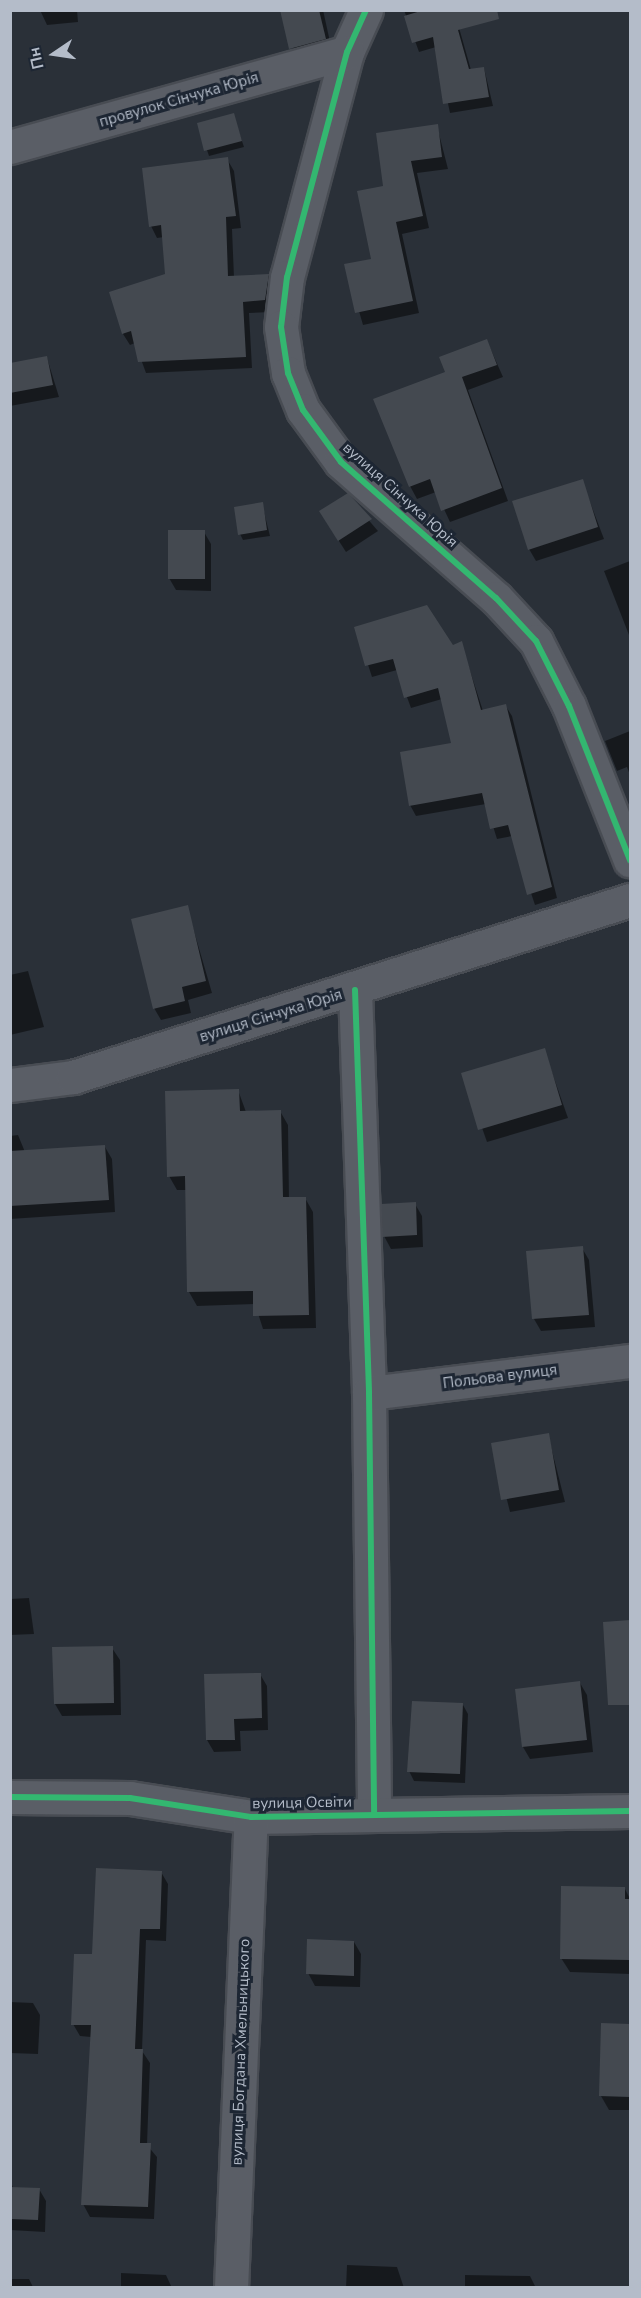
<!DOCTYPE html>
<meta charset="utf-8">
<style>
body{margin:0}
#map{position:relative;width:641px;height:2298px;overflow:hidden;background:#2a3038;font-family:"Nunito Sans",sans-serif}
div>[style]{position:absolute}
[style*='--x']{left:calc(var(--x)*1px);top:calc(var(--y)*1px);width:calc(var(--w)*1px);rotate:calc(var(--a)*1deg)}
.shadow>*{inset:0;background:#0007}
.building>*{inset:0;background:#444950}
.roads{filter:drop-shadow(2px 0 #484c53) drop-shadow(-2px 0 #484c53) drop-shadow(0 2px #484c53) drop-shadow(0 -2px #484c53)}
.minor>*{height:33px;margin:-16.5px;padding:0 16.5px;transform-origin:16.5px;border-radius:16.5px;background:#5a5e66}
.cycleway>*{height:6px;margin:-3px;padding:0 3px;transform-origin:3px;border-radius:3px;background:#33b770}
span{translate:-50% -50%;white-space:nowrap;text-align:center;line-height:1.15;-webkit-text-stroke:6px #1d2633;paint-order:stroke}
.street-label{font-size:15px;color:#b4bcc9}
.frame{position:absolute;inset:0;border:12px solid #b4bcc9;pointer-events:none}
.north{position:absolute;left:24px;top:24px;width:60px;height:60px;-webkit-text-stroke:4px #1d2633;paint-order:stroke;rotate:257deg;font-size:16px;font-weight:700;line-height:24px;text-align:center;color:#b4bcc9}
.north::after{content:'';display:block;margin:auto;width:21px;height:27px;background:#b4bcc9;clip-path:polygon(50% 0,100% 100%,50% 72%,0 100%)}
</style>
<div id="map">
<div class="shadow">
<i style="clip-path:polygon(40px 10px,77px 10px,78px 22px,47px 25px)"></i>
<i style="clip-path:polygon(280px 10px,323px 10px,332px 51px,297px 61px)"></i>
<i style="clip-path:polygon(404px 10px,454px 10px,471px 70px,484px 68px,493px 106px,450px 113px,436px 47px,419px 52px)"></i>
<i style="clip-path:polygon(233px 115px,244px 147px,209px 156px,198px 124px)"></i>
<i style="clip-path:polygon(437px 126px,448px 169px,417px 173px,429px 228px,402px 234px,419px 313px,363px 325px,346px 266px,373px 260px,385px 187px)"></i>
<i style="clip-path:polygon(227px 159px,234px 171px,241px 228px,232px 229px,234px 277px,268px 275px,274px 287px,271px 312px,249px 313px,252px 368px,146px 373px,135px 343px,130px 345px,123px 334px,166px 275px,164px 237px,157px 238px,151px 226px)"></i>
<i style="clip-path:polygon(487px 341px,503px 377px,468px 390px,508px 501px,450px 522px,436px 492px,417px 499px,410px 486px,447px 373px)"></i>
<i style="clip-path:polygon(47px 358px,59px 397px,10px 406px,10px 364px)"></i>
<i style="clip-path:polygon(582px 481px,604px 539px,536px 561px,529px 549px)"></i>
<i style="clip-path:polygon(347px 495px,378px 531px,346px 552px,328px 524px)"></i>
<i style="clip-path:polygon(262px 504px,270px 536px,243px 540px,240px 534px)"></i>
<i style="clip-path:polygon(204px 532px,211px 544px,211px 591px,176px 590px,169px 578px)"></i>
<i style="clip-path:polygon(630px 561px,630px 635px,629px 635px,604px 571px)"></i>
<i style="clip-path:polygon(356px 628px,452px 647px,461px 643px,483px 711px,505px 705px,512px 716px,557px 898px,535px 905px,512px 836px,497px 839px,486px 804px,416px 816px,410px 805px,453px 744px,442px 699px,411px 708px,397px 670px,372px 677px)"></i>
<i style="clip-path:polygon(630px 731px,630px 775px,627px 767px,617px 771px,605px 741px)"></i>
<i style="clip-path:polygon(187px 907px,212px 993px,188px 1000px,191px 1013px,161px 1020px,154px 1008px)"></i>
<i style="clip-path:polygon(28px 971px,44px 1027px,10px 1035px,10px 975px)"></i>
<i style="clip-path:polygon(544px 1050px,568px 1118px,487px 1142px,463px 1074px)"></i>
<i style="clip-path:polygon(238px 1090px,246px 1112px,280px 1111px,288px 1125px,289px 1199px,305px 1198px,313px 1212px,316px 1328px,263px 1329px,255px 1304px,197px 1306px,189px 1292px,187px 1190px,177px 1190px,169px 1176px)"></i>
<i style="clip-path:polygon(18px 1135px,25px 1152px,105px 1147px,112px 1159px,115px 1212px,10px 1219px,10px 1136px)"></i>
<i style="clip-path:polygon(415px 1204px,422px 1216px,423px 1247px,391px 1249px,384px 1236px)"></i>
<i style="clip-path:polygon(582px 1248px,589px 1260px,595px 1327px,541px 1331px,534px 1319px)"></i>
<i style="clip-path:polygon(548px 1435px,565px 1502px,510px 1512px,493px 1444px)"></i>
<i style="clip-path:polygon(29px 1598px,34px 1634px,10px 1635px,10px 1599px)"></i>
<i style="clip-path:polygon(630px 1621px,630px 1704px,616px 1704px,605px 1623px)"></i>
<i style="clip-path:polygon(112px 1648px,120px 1660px,121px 1715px,62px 1716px,55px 1704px)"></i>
<i style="clip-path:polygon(260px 1674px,267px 1686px,268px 1730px,240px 1731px,241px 1751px,214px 1752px,207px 1740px)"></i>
<i style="clip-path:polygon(580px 1683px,587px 1695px,593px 1752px,530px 1759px,523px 1747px,517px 1690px)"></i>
<i style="clip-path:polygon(463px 1705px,468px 1714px,465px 1783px,414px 1781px,409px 1771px)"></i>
<i style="clip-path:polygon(161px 1872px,168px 1884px,166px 1941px,146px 1940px,142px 2051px,150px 2063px,147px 2145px,157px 2157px,154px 2219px,90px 2217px,83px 2204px,91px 2037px,80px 2036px,73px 2024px,94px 1956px)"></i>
<i style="clip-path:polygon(625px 1889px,630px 1899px,630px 1974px,570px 1972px,561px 1958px)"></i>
<i style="clip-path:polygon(354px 1942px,361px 1954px,360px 1987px,315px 1986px,308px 1973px)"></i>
<i style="clip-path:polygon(10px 2002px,33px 2003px,40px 2015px,38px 2054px,10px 2053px)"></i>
<i style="clip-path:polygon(603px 2025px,630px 2025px,630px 2110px,609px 2110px,601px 2096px)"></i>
<i style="clip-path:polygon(10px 2179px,13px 2188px,39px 2189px,46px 2201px,45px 2232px,10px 2230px)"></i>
<i style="clip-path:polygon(347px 2265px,397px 2267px,404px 2288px,346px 2288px)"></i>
<i style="clip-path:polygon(121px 2273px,166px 2275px,172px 2288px,121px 2288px)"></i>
<i style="clip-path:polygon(465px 2275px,530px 2276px,536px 2288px,465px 2288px)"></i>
<i style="clip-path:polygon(10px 2279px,29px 2279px,33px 2287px,45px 2288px,10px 2288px)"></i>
</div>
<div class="building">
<i style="clip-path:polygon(280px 10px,319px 10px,326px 39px,289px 49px)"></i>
<i style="clip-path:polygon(424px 10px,497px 10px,499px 19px,458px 30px,469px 69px,484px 67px,489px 97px,443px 104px,433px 37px,412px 43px,404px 16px)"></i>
<i style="clip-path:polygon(234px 113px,242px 141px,204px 151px,197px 123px)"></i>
<i style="clip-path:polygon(438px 124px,442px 157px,411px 161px,423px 216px,396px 222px,413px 301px,355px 313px,344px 264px,371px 259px,357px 191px,383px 186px,376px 133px)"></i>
<i style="clip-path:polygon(228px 157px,236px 216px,226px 217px,228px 276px,269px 274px,265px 300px,243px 302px,246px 357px,138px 362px,131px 331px,122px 334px,109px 292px,165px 274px,161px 225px,149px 227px,142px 168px)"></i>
<i style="clip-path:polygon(487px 339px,497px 365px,462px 377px,502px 488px,441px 511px,430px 479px,409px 487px,373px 399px,445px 372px,439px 357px)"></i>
<i style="clip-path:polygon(47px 356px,53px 385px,10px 393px,10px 363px)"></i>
<i style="clip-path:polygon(583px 479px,598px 527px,528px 550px,512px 501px)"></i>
<i style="clip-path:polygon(348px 493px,372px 519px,338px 541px,319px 511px)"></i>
<i style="clip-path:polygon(263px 502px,267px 530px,238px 535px,234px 507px)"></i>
<i style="clip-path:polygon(168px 530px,205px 530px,205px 579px,168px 579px)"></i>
<i style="clip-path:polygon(427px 605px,453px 645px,462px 641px,481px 710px,506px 704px,552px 887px,527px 895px,508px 825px,490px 829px,482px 793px,409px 806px,400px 752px,451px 743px,438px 688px,404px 698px,393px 659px,365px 666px,354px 627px)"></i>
<i style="clip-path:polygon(188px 905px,206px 981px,182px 987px,185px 1001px,153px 1009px,131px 919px)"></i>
<i style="clip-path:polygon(545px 1048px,562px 1105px,478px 1130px,461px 1073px)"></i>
<i style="clip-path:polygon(239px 1089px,240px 1111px,281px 1110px,283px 1197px,306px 1197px,309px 1315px,253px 1316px,253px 1291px,187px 1292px,185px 1176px,167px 1177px,165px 1091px)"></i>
<i style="clip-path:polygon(105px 1145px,109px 1200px,10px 1206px,10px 1151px)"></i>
<i style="clip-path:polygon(416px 1202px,417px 1235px,382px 1237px,381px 1204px)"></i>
<i style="clip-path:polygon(583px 1246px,589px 1315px,532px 1319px,526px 1251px)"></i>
<i style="clip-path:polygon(549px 1433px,559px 1490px,501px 1500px,491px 1443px)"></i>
<i style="clip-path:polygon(630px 1620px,630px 1705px,608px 1705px,603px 1622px)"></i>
<i style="clip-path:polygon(113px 1646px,114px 1703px,54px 1704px,52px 1647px)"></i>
<i style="clip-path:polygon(261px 1673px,262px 1718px,234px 1719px,235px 1740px,206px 1740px,204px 1674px)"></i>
<i style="clip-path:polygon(580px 1681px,587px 1740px,522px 1747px,515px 1689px)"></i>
<i style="clip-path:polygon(412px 1701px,463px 1703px,460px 1774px,407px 1772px)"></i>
<i style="clip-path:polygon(96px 1868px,162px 1871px,160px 1929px,140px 1929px,135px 2049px,143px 2049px,140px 2143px,151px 2143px,148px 2207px,81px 2205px,91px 2025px,71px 2025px,74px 1954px,92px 1954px)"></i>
<i style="clip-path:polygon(561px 1886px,625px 1887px,625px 1899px,630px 1899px,630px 1960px,560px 1959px)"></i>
<i style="clip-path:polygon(307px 1939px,354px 1941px,354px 1976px,306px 1974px)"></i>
<i style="clip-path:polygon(601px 2023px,630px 2024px,630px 2097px,599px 2096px)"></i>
<i style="clip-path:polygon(10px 2187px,40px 2188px,38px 2220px,10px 2219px)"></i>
</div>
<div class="roads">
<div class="minor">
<i style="--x:366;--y:10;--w:46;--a:114.3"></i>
<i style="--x:347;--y:52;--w:233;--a:104.9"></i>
<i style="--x:287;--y:277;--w:50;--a:96.8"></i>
<i style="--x:281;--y:327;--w:47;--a:81.3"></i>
<i style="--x:288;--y:373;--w:40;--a:68"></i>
<i style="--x:303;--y:410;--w:64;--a:53.8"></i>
<i style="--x:341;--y:462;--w:206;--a:41.3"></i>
<i style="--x:496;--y:598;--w:59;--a:47.1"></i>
<i style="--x:536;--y:641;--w:73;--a:63.1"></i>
<i style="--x:569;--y:706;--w:166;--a:68.4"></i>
<i style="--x:10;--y:147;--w:350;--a:-15.7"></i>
<i style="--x:355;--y:990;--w:403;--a:88"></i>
<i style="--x:369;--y:1393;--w:421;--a:89.3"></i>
<i style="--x:10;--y:1085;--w:64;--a:-7.2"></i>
<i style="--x:73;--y:1077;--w:584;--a:-17.63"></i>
<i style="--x:369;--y:1393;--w:263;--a:-7"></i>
<i style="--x:10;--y:1797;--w:120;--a:0.5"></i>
<i style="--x:130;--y:1798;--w:122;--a:8.9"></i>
<i style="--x:251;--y:1817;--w:379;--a:-0.9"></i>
<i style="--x:231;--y:2288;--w:471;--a:-87.6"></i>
</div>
</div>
<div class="cycleway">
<i style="--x:366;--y:10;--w:46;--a:114.3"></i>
<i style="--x:347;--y:52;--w:233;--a:104.9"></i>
<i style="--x:287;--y:277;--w:50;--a:96.8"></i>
<i style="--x:281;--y:327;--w:47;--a:81.3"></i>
<i style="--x:288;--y:373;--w:40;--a:68"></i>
<i style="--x:303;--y:410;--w:64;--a:53.8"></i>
<i style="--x:341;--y:462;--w:206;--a:41.3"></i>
<i style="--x:496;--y:598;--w:59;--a:47.1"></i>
<i style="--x:536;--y:641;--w:73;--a:63.1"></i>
<i style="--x:569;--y:706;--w:166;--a:68.4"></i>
<i style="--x:355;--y:990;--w:403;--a:88"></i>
<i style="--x:369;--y:1393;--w:421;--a:89.3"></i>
<i style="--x:10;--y:1797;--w:120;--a:0.5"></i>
<i style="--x:130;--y:1798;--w:122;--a:8.9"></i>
<i style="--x:251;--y:1817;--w:379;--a:-0.9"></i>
</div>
<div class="street-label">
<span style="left:179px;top:100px;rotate:-16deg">провулок Сінчука Юрія</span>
<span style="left:400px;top:495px;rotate:42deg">вулиця Сінчука Юрія</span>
<span style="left:271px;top:1016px;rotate:-17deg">вулиця Сінчука Юрія</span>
<span style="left:500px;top:1377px;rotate:-7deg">Польова вулиця</span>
<span style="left:302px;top:1803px;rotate:-1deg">вулиця Освіти</span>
<span style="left:241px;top:2052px;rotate:-88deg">вулиця Богдана Хмельницького</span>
</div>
<div class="frame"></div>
<div class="north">Пн</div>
</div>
